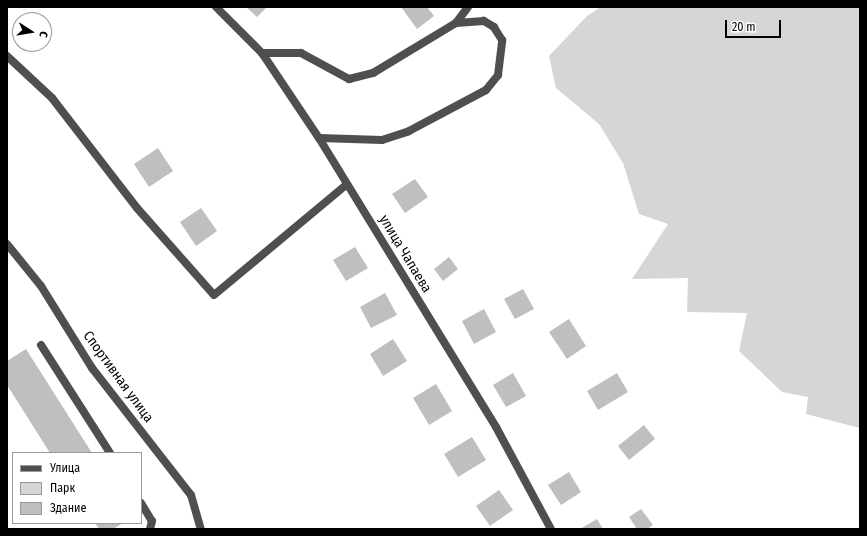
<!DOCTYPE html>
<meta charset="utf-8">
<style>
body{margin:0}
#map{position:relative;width:867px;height:536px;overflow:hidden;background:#fff;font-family:"Fira Sans Condensed",sans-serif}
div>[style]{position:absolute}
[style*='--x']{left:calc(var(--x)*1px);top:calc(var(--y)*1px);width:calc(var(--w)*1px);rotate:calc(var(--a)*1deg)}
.green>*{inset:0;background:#d6d6d6}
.building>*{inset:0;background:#bfbfbf}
.service>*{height:8px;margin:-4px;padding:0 4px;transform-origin:4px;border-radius:4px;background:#4f4f4f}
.minor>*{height:8px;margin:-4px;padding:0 4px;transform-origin:4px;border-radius:4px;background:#4f4f4f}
span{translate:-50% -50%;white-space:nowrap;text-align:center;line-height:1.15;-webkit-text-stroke:3.5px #fff;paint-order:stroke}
.street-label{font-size:14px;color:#000}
.frame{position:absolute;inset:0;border:8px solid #000;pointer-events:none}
.legend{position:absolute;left:12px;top:452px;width:130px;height:72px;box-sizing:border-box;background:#fff;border:1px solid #999;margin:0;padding:5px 7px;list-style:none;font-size:12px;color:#000}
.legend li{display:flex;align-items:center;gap:8px;height:20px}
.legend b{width:20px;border:1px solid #999}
.north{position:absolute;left:12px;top:12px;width:40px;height:40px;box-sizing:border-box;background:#fff;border:1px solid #999;border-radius:50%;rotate:102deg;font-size:11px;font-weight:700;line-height:16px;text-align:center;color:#000}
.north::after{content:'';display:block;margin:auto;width:14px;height:18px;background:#000;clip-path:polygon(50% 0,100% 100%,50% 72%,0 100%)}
.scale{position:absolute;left:725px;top:20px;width:56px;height:18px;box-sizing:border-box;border:2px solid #000;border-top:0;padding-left:5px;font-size:12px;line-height:14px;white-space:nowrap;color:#000;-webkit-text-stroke:3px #fff;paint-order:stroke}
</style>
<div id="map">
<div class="green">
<i style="clip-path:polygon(601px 7px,860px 7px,860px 428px,806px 414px,808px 397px,782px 392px,739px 351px,747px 313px,687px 312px,688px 278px,632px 279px,668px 224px,639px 214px,623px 163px,599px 124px,556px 88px,549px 56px,587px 16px)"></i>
</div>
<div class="building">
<i style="clip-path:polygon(246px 7px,267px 7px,257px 17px)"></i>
<i style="clip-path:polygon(401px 7px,427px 7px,434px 16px,417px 29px)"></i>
<i style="clip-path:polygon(158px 148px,173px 171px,149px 187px,134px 164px)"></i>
<i style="clip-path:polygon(415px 179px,428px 197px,405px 213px,392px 194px)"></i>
<i style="clip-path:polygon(201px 208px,217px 231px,196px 246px,180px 222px)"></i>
<i style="clip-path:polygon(355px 247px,368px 268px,346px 281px,333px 260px)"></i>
<i style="clip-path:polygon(449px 257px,458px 269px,443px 281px,434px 269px)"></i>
<i style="clip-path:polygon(523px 289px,534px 309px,515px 319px,504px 299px)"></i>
<i style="clip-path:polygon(385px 293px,397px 315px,371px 328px,360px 307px)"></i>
<i style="clip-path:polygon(484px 309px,496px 332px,474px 344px,462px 321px)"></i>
<i style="clip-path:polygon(569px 319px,586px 346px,567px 359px,549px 332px)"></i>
<i style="clip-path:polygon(393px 339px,407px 361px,383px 376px,370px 354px)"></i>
<i style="clip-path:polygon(26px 349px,92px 453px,50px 453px,7px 385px,7px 361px)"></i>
<i style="clip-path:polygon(513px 373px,526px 396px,506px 407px,493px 385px)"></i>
<i style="clip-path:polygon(617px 373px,628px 392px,598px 410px,587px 391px)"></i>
<i style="clip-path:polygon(436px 384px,452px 411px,429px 425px,413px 398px)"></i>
<i style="clip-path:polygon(644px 425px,655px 439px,629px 460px,618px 446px)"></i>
<i style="clip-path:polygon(472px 437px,486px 460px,458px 477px,444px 454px)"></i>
<i style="clip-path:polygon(569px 472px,581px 492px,561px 505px,548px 485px)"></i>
<i style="clip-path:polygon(499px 490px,513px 510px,490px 526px,476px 506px)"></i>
<i style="clip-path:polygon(641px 509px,653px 525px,647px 529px,637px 529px,629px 517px)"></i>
<i style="clip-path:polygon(597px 519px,603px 529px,580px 529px)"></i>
<i style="clip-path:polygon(95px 523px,123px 523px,113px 529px,99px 529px)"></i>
</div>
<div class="service">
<i style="--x:262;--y:53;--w:39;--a:0"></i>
<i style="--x:301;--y:53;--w:55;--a:28.4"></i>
<i style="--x:349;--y:79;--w:25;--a:-14"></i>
<i style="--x:373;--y:73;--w:97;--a:-31.1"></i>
<i style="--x:456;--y:23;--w:20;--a:-53"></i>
<i style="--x:7;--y:56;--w:62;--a:43"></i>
<i style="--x:52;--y:98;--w:139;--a:52.3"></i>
<i style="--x:137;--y:208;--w:116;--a:48.5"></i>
<i style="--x:214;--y:295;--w:173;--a:-39.8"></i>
<i style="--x:319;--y:138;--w:63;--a:1.8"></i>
<i style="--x:382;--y:140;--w:28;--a:-18"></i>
<i style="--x:409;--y:131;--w:87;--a:-28"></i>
<i style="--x:486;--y:90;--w:19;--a:-51"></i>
<i style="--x:498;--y:75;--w:35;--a:-83"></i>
<i style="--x:502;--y:40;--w:15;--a:-122"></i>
<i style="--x:494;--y:27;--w:12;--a:-149"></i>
<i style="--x:484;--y:21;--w:28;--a:176"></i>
<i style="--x:41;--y:345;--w:128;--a:57.4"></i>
<i style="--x:141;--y:503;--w:21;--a:59"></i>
<i style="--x:152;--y:521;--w:8;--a:104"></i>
</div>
<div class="minor">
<i style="--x:216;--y:7;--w:65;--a:45"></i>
<i style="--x:262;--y:53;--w:102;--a:56.2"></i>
<i style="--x:319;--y:138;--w:339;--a:58.5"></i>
<i style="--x:496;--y:427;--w:116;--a:61.7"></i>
<i style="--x:7;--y:244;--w:54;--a:51"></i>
<i style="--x:41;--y:286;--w:97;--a:58.1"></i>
<i style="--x:92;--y:368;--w:161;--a:52.1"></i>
<i style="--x:191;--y:495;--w:35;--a:74"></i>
</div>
<div class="street-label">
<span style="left:405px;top:254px;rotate:59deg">улица Чапаева</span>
<span style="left:118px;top:377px;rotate:54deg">Спортивная улица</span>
</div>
<div class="frame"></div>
<ul class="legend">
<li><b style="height:5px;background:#4f4f4f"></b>Улица</li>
<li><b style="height:11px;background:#d6d6d6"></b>Парк</li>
<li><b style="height:11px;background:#bfbfbf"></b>Здание</li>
</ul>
<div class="north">С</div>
<div class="scale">20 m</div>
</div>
